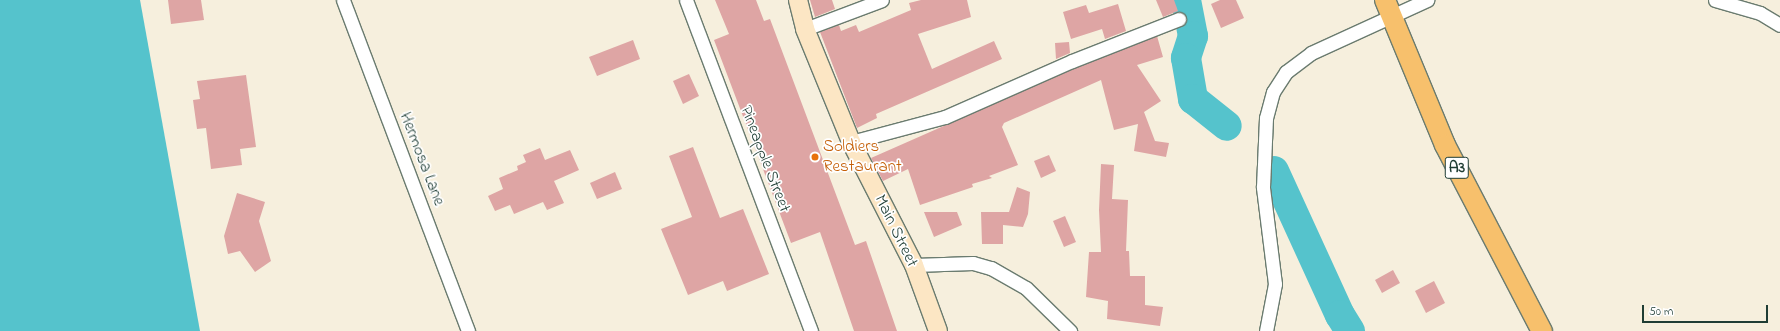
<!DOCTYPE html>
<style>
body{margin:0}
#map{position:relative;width:1780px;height:331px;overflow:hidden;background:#f6efdd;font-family:"Indie Flower",sans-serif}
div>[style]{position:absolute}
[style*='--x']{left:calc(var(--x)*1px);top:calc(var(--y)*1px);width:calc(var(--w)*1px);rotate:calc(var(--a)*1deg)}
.water>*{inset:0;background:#55c3cc}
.river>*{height:30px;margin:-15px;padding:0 15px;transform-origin:15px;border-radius:15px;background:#55c3cc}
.building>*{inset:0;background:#dea5a4}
.roads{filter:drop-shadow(1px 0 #6a7b6f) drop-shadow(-1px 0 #6a7b6f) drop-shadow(0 1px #6a7b6f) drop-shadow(0 -1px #6a7b6f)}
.street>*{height:13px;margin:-6.5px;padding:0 6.5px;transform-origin:6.5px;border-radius:6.5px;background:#fff}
.secondary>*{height:18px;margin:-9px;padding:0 9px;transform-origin:9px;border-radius:9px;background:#fce6c4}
.primary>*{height:20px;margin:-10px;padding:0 10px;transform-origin:10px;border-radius:10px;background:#f7c06c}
.dots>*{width:11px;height:11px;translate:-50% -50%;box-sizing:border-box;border:2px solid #fff;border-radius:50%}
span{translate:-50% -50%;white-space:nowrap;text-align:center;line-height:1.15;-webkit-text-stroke:3.5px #fff;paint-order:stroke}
.shield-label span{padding:1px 3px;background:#fff;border:1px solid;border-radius:3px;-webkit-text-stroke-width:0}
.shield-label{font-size:16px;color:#1f3d34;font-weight:700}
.food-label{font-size:17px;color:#c56008}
.left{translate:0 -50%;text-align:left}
.street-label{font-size:17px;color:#1f3d34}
.scale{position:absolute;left:1642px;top:305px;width:126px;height:18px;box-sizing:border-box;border:2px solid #1f3d34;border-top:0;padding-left:5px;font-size:12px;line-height:14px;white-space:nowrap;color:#1f3d34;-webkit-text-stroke:3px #fff;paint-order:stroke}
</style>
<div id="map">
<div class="water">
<i style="clip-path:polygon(0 0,140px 0,200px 331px,0 331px)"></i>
</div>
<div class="river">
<i style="--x:1186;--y:0;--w:37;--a:79"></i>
<i style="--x:1193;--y:36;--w:23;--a:108"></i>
<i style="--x:1186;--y:58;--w:42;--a:80.3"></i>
<i style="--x:1193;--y:99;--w:43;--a:38.5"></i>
<i style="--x:1274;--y:171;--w:158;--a:65.4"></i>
<i style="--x:1340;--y:315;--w:19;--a:58"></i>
</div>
<div class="building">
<i style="clip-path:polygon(168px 0,201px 0,204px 20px,171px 24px)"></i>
<i style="clip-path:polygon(715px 0,756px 0,764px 21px,770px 19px,855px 245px,866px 241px,897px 331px,854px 331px,820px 232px,791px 243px,714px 40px,729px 34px)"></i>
<i style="clip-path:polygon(810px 0,832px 0,835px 9px,815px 17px)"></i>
<i style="clip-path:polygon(921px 0,967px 0,971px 17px,918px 34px,932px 69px,994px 41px,1002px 59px,876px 114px,877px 118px,857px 128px,820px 32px,839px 25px,841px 31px,856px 25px,859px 32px,911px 10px,909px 3px)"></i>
<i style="clip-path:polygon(1156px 0,1174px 0,1178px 11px,1163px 17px)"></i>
<i style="clip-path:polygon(1220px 0,1236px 0,1244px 18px,1221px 28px,1211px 4px)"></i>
<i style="clip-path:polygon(1118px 4px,1126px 31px,1105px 39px,1102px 29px,1071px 39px,1063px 12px,1086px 5px,1089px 13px)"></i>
<i style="clip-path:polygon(1157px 36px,1163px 57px,1137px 65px,1161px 101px,1144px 112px,1155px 141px,1169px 143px,1166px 157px,1134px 151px,1138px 124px,1114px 130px,1101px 80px,1004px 123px,1002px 127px,1018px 165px,989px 176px,992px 178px,972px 184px,973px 187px,920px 205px,908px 169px,883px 181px,871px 158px,1075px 68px)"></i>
<i style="clip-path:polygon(633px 40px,640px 59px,597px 76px,589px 57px)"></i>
<i style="clip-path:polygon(1069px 42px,1070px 53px,1056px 59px,1055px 43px)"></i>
<i style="clip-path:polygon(689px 74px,699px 96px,683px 104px,673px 81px)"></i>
<i style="clip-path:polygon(246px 75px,256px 147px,240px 149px,242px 165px,211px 169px,206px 128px,197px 129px,193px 100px,200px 99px,197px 81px)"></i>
<i style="clip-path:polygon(693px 147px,720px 218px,743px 209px,769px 274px,727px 291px,723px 281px,688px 295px,661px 229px,692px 217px,669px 156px)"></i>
<i style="clip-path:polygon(540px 148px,545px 160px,570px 150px,579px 170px,554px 181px,564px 203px,547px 210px,543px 202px,514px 214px,510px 205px,495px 211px,488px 196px,503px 189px,499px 178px,518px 170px,517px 166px,526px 162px,523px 155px)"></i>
<i style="clip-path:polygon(1049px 155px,1056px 171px,1041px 178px,1034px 161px)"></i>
<i style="clip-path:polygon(1101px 164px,1114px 165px,1112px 199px,1128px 200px,1126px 251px,1129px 251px,1130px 276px,1145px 276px,1145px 305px,1163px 307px,1160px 326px,1107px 319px,1108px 301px,1086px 297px,1089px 252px,1101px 252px,1099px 210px)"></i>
<i style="clip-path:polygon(615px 172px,622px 189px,597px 199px,590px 183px)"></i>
<i style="clip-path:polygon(1017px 187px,1030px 192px,1028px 214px,1023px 227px,1003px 225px,1003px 244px,982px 244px,981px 212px,1009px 212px)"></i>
<i style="clip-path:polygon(237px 193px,265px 202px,259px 221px,271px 261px,255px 272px,240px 251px,228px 254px,224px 236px)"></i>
<i style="clip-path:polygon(924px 212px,957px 212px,962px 225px,934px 237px)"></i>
<i style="clip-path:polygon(1065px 216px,1076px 242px,1064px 247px,1053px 221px)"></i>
<i style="clip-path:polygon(1393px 270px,1400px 283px,1382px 293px,1375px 280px)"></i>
<i style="clip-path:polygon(1434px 281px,1445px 303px,1426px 313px,1415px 291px)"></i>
</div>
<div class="roads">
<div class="street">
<i style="--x:343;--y:0;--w:354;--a:69.3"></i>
<i style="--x:686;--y:0;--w:354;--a:69.3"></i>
<i style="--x:1715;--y:0;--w:47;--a:16.1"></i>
<i style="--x:1760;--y:13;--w:23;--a:31"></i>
<i style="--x:805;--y:29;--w:82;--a:-20.6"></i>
<i style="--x:851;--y:142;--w:97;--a:-14.9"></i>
<i style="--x:945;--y:117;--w:139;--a:-23.8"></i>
<i style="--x:1072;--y:61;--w:115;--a:-21.4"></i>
<i style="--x:914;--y:265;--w:59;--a:-1.9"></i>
<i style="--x:973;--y:263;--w:19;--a:16"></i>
<i style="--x:991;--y:268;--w:40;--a:29.7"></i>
<i style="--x:1026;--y:288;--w:62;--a:44.3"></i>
<i style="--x:1266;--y:331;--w:48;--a:-79.2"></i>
<i style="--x:1275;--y:284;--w:98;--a:-97.1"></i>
<i style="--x:1263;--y:187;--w:69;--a:-87.5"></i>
<i style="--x:1266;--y:118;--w:27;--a:-75"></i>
<i style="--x:1273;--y:92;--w:24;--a:-57"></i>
<i style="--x:1286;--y:72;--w:31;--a:-37"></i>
<i style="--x:1311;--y:53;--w:128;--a:-24.6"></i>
</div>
<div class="secondary">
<i style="--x:798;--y:0;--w:30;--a:76"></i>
<i style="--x:805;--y:29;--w:122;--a:67.8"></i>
<i style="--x:851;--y:142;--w:138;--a:62.9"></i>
<i style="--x:914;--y:265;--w:70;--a:70"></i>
</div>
<div class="primary">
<i style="--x:1385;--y:0;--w:157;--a:67.5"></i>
<i style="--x:1445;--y:145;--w:210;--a:62.5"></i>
</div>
</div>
<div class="dots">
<i style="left:815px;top:157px;background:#e8710a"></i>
</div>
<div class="shield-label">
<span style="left:1457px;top:168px">A3</span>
</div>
<div class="food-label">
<span class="left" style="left:823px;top:157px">Soldiers<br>Restaurant</span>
</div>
<div class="street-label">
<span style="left:422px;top:159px;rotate:69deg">Hermosa Lane</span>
<span style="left:765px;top:159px;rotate:69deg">Pineapple Street</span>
<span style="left:896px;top:231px;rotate:64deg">Main Street</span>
</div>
<div class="scale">50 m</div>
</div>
